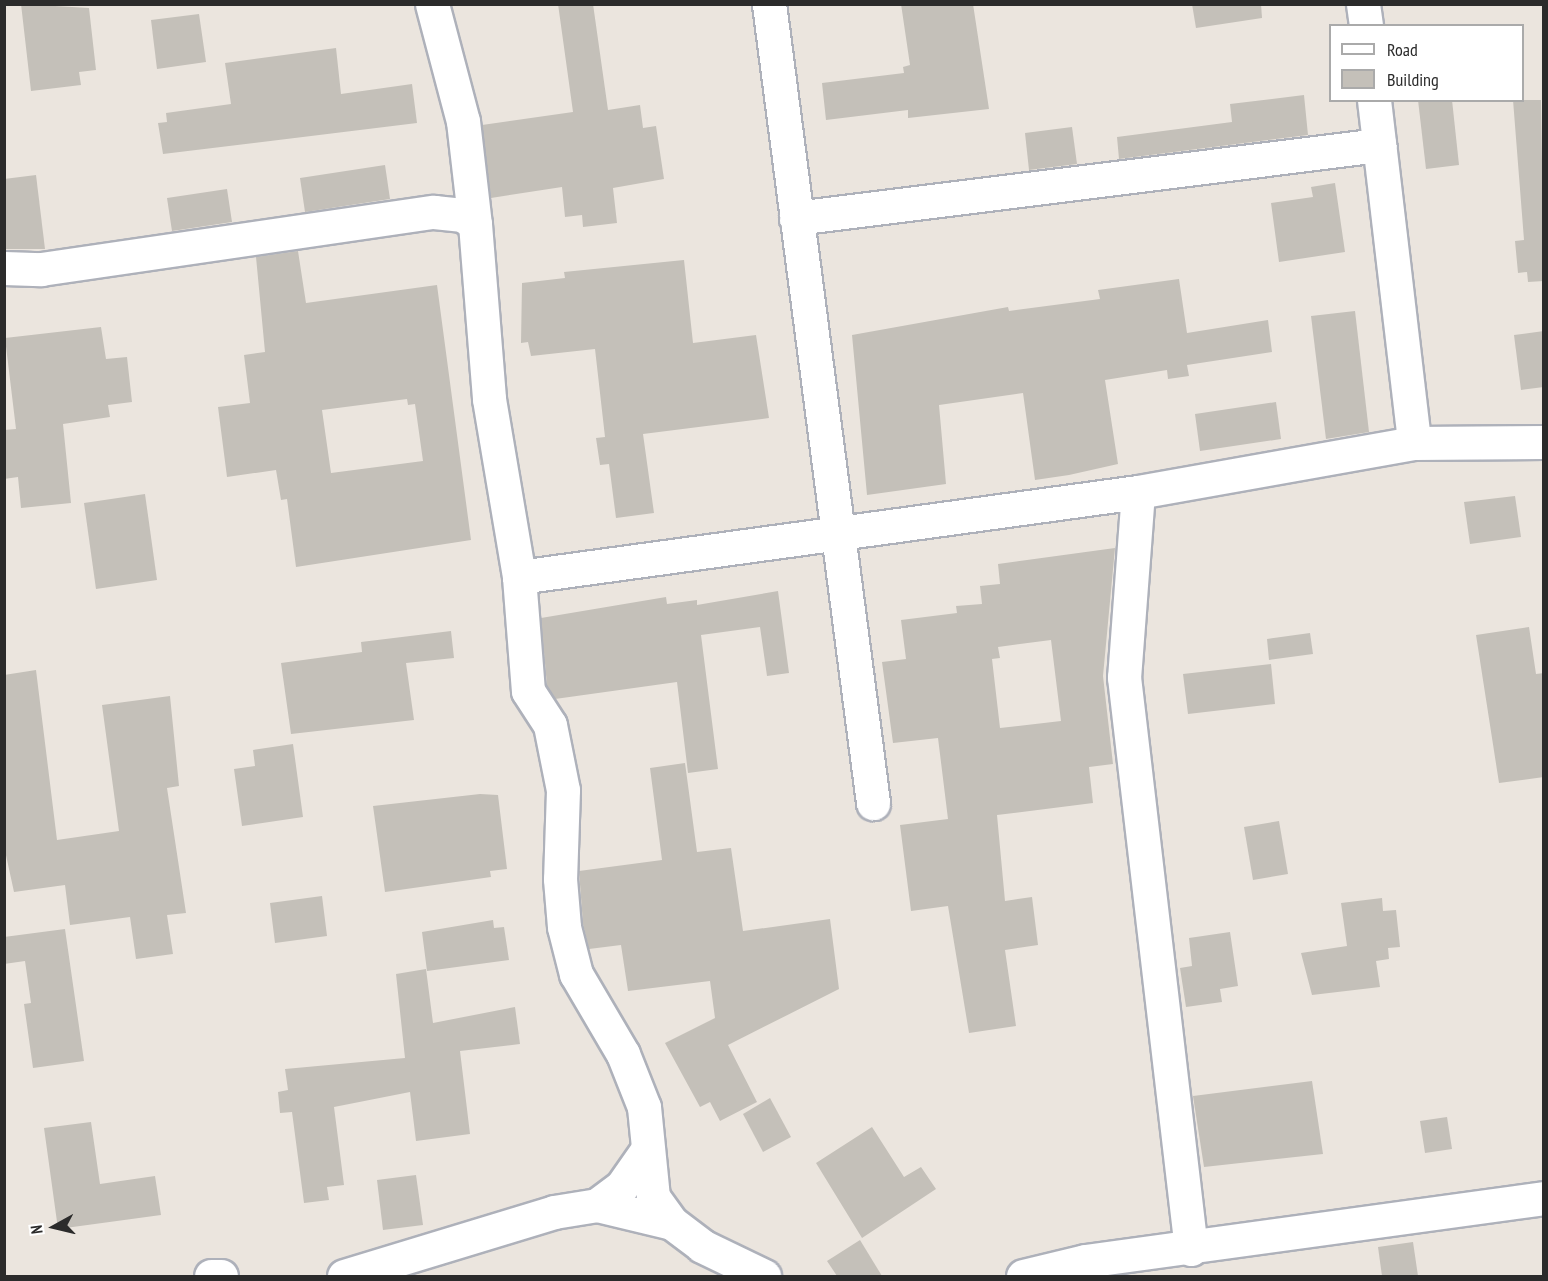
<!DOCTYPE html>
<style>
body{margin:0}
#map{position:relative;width:1548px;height:1281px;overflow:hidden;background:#ebe5de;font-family:"PT Sans Narrow",sans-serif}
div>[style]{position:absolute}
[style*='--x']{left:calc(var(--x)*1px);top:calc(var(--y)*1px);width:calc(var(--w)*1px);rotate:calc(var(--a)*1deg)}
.building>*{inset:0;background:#c4c0b9}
.roads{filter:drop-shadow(2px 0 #aeb1ba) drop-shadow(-2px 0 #aeb1ba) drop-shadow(0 2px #aeb1ba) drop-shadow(0 -2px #aeb1ba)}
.minor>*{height:33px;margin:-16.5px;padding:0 16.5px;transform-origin:16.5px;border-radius:16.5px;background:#fff}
span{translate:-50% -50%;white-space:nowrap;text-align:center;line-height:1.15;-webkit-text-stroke:4.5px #fff;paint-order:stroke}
.frame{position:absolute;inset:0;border:6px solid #2b2b2b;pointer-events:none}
.legend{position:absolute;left:1329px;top:24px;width:195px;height:78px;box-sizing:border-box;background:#fff;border:2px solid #aaa;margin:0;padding:8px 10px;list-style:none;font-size:18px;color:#2b2b2b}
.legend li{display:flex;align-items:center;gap:12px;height:30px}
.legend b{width:30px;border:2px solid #aaa}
.north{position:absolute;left:24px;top:1197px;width:60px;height:60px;-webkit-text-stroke:4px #fff;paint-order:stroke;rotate:262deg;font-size:16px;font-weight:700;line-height:24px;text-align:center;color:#2b2b2b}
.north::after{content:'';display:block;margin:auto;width:21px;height:27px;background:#2b2b2b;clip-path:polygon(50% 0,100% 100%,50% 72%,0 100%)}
</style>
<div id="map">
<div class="building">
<i style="clip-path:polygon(21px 4px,89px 8px,96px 70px,79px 72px,81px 85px,31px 91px)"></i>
<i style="clip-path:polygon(558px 4px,593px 4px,608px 110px,640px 105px,643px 128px,656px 126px,664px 179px,613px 188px,617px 223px,583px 227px,582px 215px,565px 217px,562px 187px,491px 198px,482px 125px,573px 112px)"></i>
<i style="clip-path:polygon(901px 4px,973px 4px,989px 109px,908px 118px,908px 110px,826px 120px,822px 83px,904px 73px,903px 67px,910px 65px)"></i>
<i style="clip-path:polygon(1192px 4px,1261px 4px,1262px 18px,1196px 28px)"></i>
<i style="clip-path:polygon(199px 14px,206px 62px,157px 69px,151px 20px)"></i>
<i style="clip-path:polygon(336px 48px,341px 94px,412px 84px,417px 123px,163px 154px,158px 123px,167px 122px,166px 113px,231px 104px,225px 63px)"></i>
<i style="clip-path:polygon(1304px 95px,1308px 135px,1119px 159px,1117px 137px,1232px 122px,1230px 104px)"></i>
<i style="clip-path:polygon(1418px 100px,1452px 100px,1459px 165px,1426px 169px)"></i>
<i style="clip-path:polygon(1513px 100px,1541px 100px,1544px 281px,1528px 282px,1527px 272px,1518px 273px,1515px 241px,1524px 240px)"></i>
<i style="clip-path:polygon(1072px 127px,1077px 164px,1029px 170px,1025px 133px)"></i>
<i style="clip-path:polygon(385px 165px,390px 199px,305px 212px,300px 178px)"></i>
<i style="clip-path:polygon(36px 175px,45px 249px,4px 249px,4px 179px)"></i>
<i style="clip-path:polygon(1335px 183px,1345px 252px,1279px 262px,1271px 203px,1313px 197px,1311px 187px)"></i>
<i style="clip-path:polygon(227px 189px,232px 222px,172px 231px,167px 198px)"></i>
<i style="clip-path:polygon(evenodd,298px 251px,306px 303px,437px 285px,471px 540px,296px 567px,287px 499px,281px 500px,276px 470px,227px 477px,218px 407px,250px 403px,244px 355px,265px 352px,256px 257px,298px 251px,407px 399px,408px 405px,415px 404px,423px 461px,331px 473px,322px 410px,407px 399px)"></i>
<i style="clip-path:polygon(684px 260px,693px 343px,756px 335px,769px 418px,643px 434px,654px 513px,616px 518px,609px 464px,600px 465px,596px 438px,605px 437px,595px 349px,531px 356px,528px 342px,521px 343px,522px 283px,565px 278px,564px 272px)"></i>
<i style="clip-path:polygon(1179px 279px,1187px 333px,1268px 320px,1272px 352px,1187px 365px,1189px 376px,1168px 379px,1167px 370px,1105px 380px,1118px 464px,1069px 475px,1035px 480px,1023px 393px,939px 405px,946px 484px,867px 495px,852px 335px,1008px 307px,1009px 311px,1100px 299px,1098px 290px)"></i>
<i style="clip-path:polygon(1355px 311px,1369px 432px,1326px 439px,1311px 316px)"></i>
<i style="clip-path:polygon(101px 327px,106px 359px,127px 357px,132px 402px,108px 405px,110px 417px,63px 424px,71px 503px,21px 508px,18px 477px,4px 479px,4px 430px,16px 429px,5px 338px)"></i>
<i style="clip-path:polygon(1544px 331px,1544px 387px,1521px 390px,1514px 335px)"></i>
<i style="clip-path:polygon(1276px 402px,1281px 439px,1200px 451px,1195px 414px)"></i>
<i style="clip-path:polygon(145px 494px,157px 580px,96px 589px,84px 503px)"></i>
<i style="clip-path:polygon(1515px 496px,1521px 537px,1470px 544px,1464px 502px)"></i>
<i style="clip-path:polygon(evenodd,1115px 548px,1103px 676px,1113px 764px,1089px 767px,1093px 803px,997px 815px,1005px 901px,1032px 897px,1038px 945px,1005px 950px,1016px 1026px,969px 1033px,948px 906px,911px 911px,900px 825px,948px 819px,938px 738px,893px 743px,882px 662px,906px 659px,901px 620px,957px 613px,956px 606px,982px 604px,980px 586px,1000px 584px,998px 564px,1115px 548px,1051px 640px,1061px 721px,1000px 728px,992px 659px,1000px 658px,998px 647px,1051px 640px)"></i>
<i style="clip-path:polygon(778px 591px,789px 673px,767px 676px,760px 627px,701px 635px,718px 769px,688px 773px,677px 682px,555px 699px,547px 686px,541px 618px,666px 597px,667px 604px,697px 600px,697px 605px)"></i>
<i style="clip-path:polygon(1529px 627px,1536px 674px,1544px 673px,1544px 777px,1499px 783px,1476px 635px)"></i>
<i style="clip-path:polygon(451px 631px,454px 658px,406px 663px,414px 720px,291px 734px,281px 663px,362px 652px,361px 642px)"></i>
<i style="clip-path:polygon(1310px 633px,1313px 654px,1269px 660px,1267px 639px)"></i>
<i style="clip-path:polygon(1271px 664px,1275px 704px,1188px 714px,1183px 674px)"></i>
<i style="clip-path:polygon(36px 670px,57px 840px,119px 831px,102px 705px,170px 696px,179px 786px,167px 788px,186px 913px,167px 915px,173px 954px,136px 959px,130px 917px,70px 925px,65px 885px,14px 892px,4px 846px,4px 675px)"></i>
<i style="clip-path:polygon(293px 744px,303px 817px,242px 826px,234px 769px,255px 766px,253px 750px)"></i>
<i style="clip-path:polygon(685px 763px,697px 852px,731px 848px,743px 931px,830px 919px,839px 989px,728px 1045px,757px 1102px,720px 1121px,710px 1102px,700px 1107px,665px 1043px,715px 1018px,710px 981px,628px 991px,621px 945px,589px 949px,583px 924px,579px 871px,662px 860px,650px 768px)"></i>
<i style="clip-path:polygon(480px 794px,498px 795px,507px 869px,490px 871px,491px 877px,385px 892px,373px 806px)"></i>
<i style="clip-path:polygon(1279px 821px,1288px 874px,1253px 880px,1244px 827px)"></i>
<i style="clip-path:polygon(322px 896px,327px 936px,275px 943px,270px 903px)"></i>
<i style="clip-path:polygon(1382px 898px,1383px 911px,1396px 910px,1400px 947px,1388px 948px,1389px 959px,1376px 961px,1380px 987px,1312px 995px,1301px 953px,1347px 946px,1341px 903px)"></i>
<i style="clip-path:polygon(493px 920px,494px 928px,504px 927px,509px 960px,427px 971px,422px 932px)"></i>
<i style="clip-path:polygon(65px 929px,84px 1061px,33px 1068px,24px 1004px,31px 1003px,25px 961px,4px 964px,4px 937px)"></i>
<i style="clip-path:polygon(1230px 932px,1238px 986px,1220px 989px,1222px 1002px,1186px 1007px,1180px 968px,1192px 966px,1189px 938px)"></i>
<i style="clip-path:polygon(426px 969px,433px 1023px,515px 1007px,520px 1044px,460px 1051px,470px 1134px,416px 1141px,410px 1092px,334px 1107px,344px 1185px,327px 1187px,329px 1200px,304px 1203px,292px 1112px,280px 1113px,278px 1092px,288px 1090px,285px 1069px,405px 1058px,396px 974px)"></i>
<i style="clip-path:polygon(1312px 1081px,1323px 1154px,1204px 1167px,1193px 1096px)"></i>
<i style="clip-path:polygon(770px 1098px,791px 1137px,763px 1152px,743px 1114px)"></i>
<i style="clip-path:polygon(1447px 1117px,1452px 1149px,1425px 1153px,1420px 1121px)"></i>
<i style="clip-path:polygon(91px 1122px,100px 1184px,155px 1176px,161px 1215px,58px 1229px,44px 1128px)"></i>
<i style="clip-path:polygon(872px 1127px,904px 1177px,921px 1167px,936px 1189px,862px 1238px,816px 1163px)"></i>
<i style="clip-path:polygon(416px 1175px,423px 1225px,383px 1230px,377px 1180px)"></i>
<i style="clip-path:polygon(860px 1240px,882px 1276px,837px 1276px,827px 1261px)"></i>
<i style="clip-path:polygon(1413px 1242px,1418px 1276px,1382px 1276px,1378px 1247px)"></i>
</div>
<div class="roads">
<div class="minor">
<i style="--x:432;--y:4;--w:121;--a:75.2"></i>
<i style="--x:463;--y:121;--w:104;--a:83.4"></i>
<i style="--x:769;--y:4;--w:806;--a:82.58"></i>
<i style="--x:1363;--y:4;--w:22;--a:82"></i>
<i style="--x:1374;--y:100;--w:345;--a:83.3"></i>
<i style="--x:796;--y:218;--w:588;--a:-7.14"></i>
<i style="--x:4;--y:268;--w:37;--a:2"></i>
<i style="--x:41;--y:269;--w:397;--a:-8.3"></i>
<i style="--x:434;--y:212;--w:29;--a:6"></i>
<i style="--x:463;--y:215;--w:15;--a:37"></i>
<i style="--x:475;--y:224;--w:176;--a:85.4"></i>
<i style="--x:489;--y:399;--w:181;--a:80.4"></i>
<i style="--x:519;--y:577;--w:114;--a:85.5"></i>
<i style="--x:528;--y:691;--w:40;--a:57.1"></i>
<i style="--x:550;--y:725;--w:66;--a:78.7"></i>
<i style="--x:563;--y:790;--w:89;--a:91.9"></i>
<i style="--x:560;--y:879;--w:48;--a:85.2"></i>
<i style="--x:564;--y:927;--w:49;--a:75.7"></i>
<i style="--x:576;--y:974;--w:93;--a:59.6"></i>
<i style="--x:623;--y:1054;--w:57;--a:68.4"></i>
<i style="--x:644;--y:1107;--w:90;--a:84.3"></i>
<i style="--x:653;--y:1197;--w:32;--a:54"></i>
<i style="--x:672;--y:1223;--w:38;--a:37"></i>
<i style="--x:702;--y:1246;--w:69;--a:25.8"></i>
<i style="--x:1138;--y:492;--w:186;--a:94.3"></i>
<i style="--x:1124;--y:677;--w:576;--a:83.32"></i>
<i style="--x:519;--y:577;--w:625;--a:-7.82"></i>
<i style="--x:1138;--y:492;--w:280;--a:-10.1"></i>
<i style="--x:1414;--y:443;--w:130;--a:-0.4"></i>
<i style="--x:597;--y:1205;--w:31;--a:-37"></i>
<i style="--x:622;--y:1186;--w:40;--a:-55.1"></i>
<i style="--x:211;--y:1276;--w:10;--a:0"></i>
<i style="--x:344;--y:1276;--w:220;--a:-16.9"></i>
<i style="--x:554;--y:1212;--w:44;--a:-9.2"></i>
<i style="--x:597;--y:1205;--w:77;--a:13.5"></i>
<i style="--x:1023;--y:1276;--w:64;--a:-13.6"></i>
<i style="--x:1085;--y:1261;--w:463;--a:-7.8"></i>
</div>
</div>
<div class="frame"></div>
<ul class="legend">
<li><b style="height:8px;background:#fff"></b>Road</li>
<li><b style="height:16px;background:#c4c0b9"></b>Building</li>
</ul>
<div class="north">N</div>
</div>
